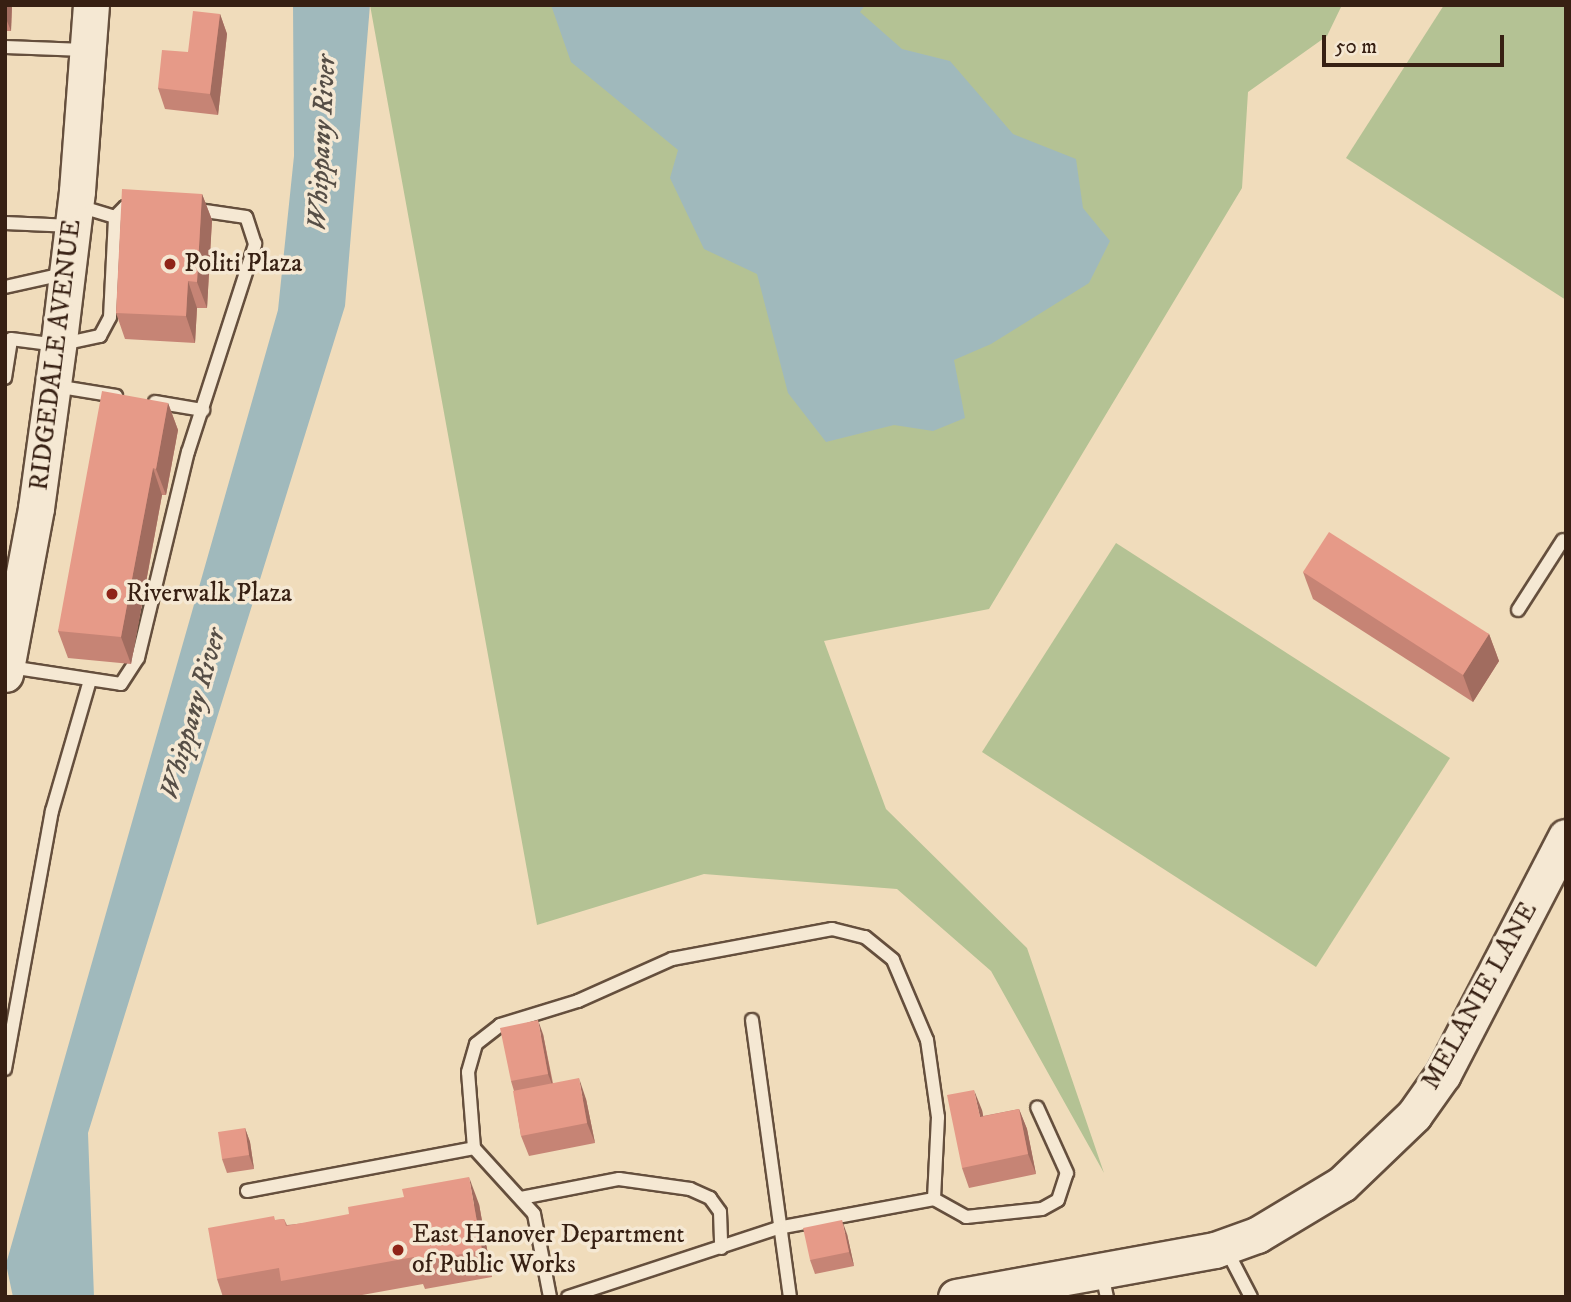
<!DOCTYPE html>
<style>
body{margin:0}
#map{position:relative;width:1571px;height:1302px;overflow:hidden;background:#f0dcbb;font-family:"IM FELL DW Pica",serif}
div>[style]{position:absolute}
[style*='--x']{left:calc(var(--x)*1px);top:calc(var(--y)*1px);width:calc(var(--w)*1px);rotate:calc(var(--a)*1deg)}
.green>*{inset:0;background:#b4c294}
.water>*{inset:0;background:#a0b9bc}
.roads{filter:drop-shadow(2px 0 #654f3d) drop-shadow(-2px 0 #654f3d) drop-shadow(0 2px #654f3d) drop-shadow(0 -2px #654f3d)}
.lane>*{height:12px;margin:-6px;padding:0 6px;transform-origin:6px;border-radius:6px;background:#f5e8d3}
.secondary>*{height:35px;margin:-17.5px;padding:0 17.5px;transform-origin:17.5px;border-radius:17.5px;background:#f5e8d3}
.wall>*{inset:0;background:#c68475}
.shaded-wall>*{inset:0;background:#a16c5f}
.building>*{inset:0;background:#e69a88}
.dots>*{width:19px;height:19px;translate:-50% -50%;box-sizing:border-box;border:4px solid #f5e8d3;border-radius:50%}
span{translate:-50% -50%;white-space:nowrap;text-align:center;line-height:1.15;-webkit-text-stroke:7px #f5e8d3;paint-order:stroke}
.poi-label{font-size:26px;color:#372013}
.left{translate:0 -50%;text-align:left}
.street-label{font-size:26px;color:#372013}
.water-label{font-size:28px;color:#564e46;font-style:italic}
.frame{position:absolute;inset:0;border:7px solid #372013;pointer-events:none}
.scale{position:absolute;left:1322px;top:35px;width:182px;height:32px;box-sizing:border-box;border:4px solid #372013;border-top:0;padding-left:9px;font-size:21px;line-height:24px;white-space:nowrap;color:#372013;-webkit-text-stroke:5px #f5e8d3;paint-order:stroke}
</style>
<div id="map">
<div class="green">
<i style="clip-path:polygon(370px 5px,1342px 5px,1327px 36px,1248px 92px,1242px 188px,989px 609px,824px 641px,886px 809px,1027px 948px,1104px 1173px,991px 971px,897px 889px,704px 874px,537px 925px)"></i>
<i style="clip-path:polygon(1444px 5px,1566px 5px,1566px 300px,1346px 158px)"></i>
<i style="clip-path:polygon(1116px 543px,1450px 758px,1316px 967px,982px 752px)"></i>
</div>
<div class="water">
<i style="clip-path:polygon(293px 5px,370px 5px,345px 306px,88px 1133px,94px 1297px,13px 1297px,6px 1264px,278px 310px,294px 156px)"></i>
<i style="clip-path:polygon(551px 5px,865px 5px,860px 12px,902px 49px,950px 61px,1013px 134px,1076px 159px,1083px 208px,1110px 241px,1089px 283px,991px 344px,954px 360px,965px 418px,933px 431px,894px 425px,826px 442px,788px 393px,757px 274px,704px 249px,670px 178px,678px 150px,571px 62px)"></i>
</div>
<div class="roads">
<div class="lane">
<i style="--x:5;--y:47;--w:80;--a:2.1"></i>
<i style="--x:115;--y:217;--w:14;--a:-45"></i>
<i style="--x:125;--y:207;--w:10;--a:0"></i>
<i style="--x:5;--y:223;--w:67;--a:2.6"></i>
<i style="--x:5;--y:287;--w:59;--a:-12.6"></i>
<i style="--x:5;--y:378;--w:39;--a:-81"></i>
<i style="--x:11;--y:339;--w:47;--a:7.3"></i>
<i style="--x:58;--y:345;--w:43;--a:-12.1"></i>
<i style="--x:100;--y:336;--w:21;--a:-62"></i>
<i style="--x:110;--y:317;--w:100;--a:-87.1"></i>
<i style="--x:115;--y:217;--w:38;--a:-163"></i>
<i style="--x:55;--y:386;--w:62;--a:9.3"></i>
<i style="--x:155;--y:402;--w:49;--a:9.5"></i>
<i style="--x:1518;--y:610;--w:83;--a:-57.3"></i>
<i style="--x:10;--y:667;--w:112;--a:8.7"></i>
<i style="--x:121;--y:684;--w:31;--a:-57"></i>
<i style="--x:138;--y:658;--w:212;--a:-76.4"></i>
<i style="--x:188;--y:452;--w:219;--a:-72.1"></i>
<i style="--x:255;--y:244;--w:28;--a:-108"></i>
<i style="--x:246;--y:217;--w:55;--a:-171.6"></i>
<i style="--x:752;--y:1020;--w:280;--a:82.2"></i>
<i style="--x:5;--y:1069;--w:262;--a:-79.7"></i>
<i style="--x:52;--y:811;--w:136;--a:-73.8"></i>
<i style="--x:474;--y:1148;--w:76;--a:-94.5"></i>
<i style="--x:468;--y:1072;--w:29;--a:-74"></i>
<i style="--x:476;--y:1044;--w:31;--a:-38"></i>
<i style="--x:500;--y:1025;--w:82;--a:-17.1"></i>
<i style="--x:578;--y:1001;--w:103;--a:-24.1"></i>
<i style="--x:672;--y:959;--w:163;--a:-10.6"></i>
<i style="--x:832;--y:929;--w:34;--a:14"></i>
<i style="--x:865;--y:937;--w:36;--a:39"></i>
<i style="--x:893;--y:960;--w:87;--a:67"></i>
<i style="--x:927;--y:1040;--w:78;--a:81.9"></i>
<i style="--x:938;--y:1117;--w:82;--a:92.8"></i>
<i style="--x:934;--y:1199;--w:159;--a:169.5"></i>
<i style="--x:778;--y:1228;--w:221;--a:161.8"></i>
<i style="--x:247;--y:1191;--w:231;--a:-10.7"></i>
<i style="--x:474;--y:1148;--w:89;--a:47.7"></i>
<i style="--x:534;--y:1214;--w:85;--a:79.1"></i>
<i style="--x:521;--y:1198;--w:100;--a:-11"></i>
<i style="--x:619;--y:1179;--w:72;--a:8"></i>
<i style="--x:690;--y:1189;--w:22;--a:24"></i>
<i style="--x:710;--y:1198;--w:17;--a:54"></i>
<i style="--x:720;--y:1212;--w:36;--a:88"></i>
<i style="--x:934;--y:1199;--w:37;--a:29"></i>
<i style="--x:966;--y:1217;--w:76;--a:-6"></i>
<i style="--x:1042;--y:1209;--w:18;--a:-29"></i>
<i style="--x:1058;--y:1200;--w:28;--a:-72"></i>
<i style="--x:1067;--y:1173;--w:72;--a:-114.4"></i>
<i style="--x:1225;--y:1247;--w:56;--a:62.5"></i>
<i style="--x:1102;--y:1274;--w:24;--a:78"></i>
</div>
<div class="secondary">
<i style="--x:5;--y:674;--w:169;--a:-79.4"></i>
<i style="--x:36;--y:508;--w:170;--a:-82.2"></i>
<i style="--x:59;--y:340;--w:150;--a:-83.1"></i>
<i style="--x:77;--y:191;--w:187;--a:-85.7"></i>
<i style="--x:956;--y:1297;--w:263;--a:-10.3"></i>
<i style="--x:1215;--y:1250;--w:45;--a:-19.7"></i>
<i style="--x:1257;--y:1235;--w:99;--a:-31"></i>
<i style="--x:1342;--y:1184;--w:100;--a:-43.8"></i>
<i style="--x:1414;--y:1115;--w:50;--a:-54.7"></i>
<i style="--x:1443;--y:1074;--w:267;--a:-62.6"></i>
</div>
</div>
<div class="wall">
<i style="clip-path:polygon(5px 5px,12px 5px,11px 31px,5px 31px)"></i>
<i style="clip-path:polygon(220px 14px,227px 34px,218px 115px,165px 109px,158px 88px)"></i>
<i style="clip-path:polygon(202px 194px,212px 220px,207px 308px,197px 308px,195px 343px,125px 339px,116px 313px)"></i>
<i style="clip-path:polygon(168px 403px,178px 430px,166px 495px,162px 495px,131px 664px,68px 658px,58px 631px)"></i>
<i style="clip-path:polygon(1303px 572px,1489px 634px,1499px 661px,1473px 702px,1313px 599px)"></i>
<i style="clip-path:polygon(543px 1034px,553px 1083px,586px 1099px,595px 1143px,529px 1156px,521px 1136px,514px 1091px,511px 1081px)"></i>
<i style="clip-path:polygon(1019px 1109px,1027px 1129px,1036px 1174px,969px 1188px,962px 1168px,982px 1110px,983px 1116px)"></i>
<i style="clip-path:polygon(245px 1128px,250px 1142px,254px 1169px,227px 1173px,222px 1159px)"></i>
<i style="clip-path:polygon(479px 1204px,492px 1277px,425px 1289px,423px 1284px,351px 1297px,287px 1297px,286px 1295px,278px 1297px,223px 1297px,217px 1279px,276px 1220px,284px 1219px,287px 1225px)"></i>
<i style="clip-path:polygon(847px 1234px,854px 1266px,815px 1274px,810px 1260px)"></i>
</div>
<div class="shaded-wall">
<i style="clip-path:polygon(5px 5px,12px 5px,11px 31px,5px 16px)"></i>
<i style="clip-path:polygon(220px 14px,227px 34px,218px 115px,210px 94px)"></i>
<i style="clip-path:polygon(202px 194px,212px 220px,207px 308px,197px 282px)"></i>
<i style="clip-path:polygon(188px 281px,197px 308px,195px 343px,186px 316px)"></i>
<i style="clip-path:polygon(168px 403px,178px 430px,166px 495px,156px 469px)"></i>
<i style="clip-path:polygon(153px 468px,162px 495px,131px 664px,121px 637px)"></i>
<i style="clip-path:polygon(1489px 634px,1499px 661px,1473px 702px,1463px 675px)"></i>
<i style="clip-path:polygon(538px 1020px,543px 1034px,553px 1087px,548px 1074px)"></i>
<i style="clip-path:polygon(579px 1078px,586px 1099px,595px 1143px,587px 1123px)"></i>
<i style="clip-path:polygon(974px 1090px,982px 1110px,987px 1137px,980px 1117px)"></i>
<i style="clip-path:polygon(1019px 1109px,1027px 1129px,1036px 1174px,1028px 1154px)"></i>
<i style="clip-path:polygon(245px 1128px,250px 1142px,254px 1169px,249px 1155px)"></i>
<i style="clip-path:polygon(469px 1177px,479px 1204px,492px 1277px,482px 1250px)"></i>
<i style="clip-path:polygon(842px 1220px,847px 1234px,854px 1266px,849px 1252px)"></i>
</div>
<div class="building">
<i style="clip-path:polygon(193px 11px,220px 14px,210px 94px,158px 88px,162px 50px,188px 52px)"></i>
<i style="clip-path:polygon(122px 189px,202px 194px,197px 282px,188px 281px,186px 316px,116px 313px)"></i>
<i style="clip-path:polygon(102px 391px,168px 403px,156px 469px,153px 468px,121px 637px,58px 631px)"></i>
<i style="clip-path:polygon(1329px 532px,1489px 634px,1463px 675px,1303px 572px)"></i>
<i style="clip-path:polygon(538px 1020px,548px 1074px,511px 1081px,500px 1028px)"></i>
<i style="clip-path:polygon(579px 1078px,587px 1123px,521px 1136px,513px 1091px)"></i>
<i style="clip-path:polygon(974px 1090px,980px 1117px,1019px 1109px,1028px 1154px,962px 1168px,947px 1095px)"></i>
<i style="clip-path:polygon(245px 1128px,249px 1155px,222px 1159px,218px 1132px)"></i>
<i style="clip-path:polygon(469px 1177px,482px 1250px,415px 1263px,414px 1257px,281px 1281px,279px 1268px,217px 1279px,208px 1228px,274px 1216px,275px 1220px,284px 1219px,286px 1226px,349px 1214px,348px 1207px,404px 1197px,402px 1189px)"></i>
<i style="clip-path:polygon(842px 1220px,849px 1252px,810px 1260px,803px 1228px)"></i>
</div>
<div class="dots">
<i style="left:170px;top:264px;background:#8f2418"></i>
<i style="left:112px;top:594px;background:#8f2418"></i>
<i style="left:398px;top:1250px;background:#8f2418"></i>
</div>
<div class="poi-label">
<span class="left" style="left:184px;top:264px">Politi Plaza</span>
<span class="left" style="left:126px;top:594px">Riverwalk Plaza</span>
<span class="left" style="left:412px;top:1250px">East Hanover Department<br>of Public Works</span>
</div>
<div class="street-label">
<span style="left:56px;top:355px;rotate:-83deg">RIDGEDALE AVENUE</span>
<span style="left:1480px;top:996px;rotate:-61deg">MELANIE LANE</span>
</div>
<div class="water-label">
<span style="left:322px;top:143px;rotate:-87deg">Whippany River</span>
<span style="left:193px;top:714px;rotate:-74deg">Whippany River</span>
</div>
<div class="frame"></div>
<div class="scale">50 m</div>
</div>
